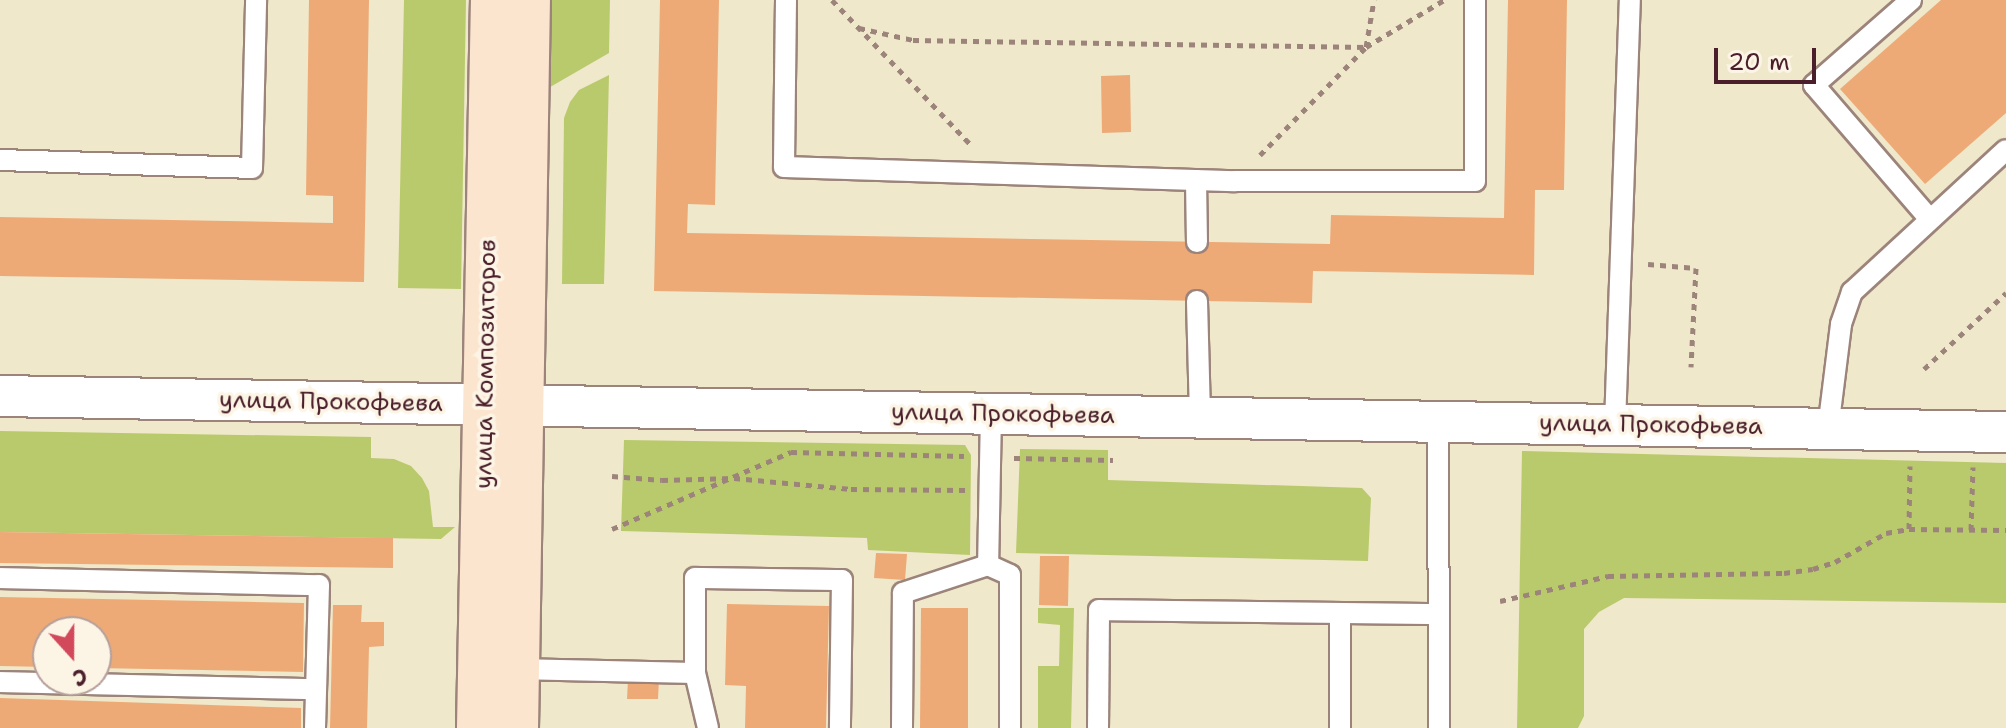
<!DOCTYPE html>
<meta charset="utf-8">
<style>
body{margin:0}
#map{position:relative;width:2006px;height:728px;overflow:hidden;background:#efe8cb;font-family:"Shantell Sans",sans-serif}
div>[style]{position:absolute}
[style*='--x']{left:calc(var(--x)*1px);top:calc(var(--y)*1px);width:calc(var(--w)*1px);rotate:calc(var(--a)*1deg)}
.green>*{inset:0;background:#b9ca6d}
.building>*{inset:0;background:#eeaa76}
.path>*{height:5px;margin-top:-2.5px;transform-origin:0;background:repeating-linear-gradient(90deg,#9c847b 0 6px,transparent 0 12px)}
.roads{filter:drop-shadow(2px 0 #9c847b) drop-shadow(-2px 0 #9c847b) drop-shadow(0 2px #9c847b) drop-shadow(0 -2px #9c847b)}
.lane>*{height:20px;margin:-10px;padding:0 10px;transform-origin:10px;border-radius:10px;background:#fff}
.street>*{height:40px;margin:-20px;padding:0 20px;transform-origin:20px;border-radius:20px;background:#fff}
.secondary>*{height:44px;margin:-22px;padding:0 22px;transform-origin:22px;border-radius:22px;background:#fce5cf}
span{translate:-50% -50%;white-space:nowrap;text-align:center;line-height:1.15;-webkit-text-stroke:7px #fcf5e5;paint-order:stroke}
.street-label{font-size:24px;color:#4a1f2b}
.north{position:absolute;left:32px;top:616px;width:80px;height:80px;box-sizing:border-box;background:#fcf5e5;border:2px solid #b59f9b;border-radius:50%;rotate:159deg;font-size:22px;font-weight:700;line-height:32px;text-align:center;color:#4a1f2b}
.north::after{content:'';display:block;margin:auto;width:28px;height:36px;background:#d1495b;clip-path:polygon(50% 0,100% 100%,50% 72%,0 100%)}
.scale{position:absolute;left:1714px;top:48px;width:102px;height:36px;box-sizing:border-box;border:4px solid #4a1f2b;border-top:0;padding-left:10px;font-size:24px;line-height:28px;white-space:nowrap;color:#4a1f2b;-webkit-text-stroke:6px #fcf5e5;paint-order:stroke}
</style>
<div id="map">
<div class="green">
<i style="clip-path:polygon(404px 0,466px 0,461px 289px,398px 288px)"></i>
<i style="clip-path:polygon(546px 0,610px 0,609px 53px,545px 90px)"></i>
<i style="clip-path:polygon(609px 75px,604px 284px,562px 284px,564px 118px,570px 102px,579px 90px)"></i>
<i style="clip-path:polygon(0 431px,371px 437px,371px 458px,394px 459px,411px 466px,422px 478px,429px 491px,433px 527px,455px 527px,441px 539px,0 532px)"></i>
<i style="clip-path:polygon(624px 440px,965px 445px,971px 455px,970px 555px,868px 550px,867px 538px,621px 531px)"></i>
<i style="clip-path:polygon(1020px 449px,1108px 450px,1108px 480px,1362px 488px,1371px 498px,1368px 561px,1016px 553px)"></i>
<i style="clip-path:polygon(1522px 451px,2006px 463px,2006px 603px,1624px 598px,1599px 612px,1584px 629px,1584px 716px,1578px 728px,1517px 728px)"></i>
<i style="clip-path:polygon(1038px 608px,1074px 608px,1071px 728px,1038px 728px,1038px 666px,1059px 666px,1060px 625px,1038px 623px)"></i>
</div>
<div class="building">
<i style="clip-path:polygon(309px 0,369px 0,364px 282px,0 276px,0 217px,333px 223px,333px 196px,306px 195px)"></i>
<i style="clip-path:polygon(660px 0,719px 0,715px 205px,688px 204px,687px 233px,1330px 244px,1331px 215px,1504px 218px,1508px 0,1567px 0,1564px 190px,1535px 190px,1534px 275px,1313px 271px,1312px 303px,654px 291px)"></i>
<i style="clip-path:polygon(1941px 0,2006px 0,2006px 113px,1925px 184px,1840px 89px)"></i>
<i style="clip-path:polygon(1130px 75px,1131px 132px,1102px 133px,1101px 76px)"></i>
<i style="clip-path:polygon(0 532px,393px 538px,393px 568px,0 563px)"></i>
<i style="clip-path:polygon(876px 553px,907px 554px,905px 580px,874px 578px)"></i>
<i style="clip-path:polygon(1040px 556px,1069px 556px,1068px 606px,1039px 605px)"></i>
<i style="clip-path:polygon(0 597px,304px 603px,303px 672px,96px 668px,96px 632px,48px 632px,48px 667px,0 666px)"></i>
<i style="clip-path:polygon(727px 604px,829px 606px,826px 728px,745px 728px,746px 686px,725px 685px)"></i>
<i style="clip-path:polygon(333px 605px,362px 605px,361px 622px,384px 622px,384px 646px,369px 647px,367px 728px,330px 728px)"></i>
<i style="clip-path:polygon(921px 608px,968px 608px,968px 728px,920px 728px)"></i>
<i style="clip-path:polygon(628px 679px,659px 679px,658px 699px,627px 699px)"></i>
<i style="clip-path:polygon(0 698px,301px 708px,301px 728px,0 728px)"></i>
</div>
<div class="path">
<i style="--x:832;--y:0;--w:202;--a:46.2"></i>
<i style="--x:859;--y:28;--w:55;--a:12.5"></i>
<i style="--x:913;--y:40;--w:453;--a:0.9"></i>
<i style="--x:1366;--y:47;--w:91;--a:-31.1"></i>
<i style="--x:1260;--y:155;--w:151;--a:-45.5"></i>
<i style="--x:1366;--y:47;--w:48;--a:-80.3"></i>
<i style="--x:1648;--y:264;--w:48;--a:4.8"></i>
<i style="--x:1696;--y:268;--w:99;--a:92.9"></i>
<i style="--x:1924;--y:369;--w:112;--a:-42.8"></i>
<i style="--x:1014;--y:458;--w:99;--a:1.2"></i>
<i style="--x:612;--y:476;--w:50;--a:4.6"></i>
<i style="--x:662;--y:480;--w:72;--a:-1.6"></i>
<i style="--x:734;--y:478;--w:118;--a:5.4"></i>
<i style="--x:851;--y:489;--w:115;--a:0.5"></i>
<i style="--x:612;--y:529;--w:195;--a:-23.3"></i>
<i style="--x:791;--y:452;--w:173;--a:1.3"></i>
<i style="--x:1909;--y:529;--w:63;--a:-89.1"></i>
<i style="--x:1971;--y:530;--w:63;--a:-88.2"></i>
<i style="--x:1500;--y:601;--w:111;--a:-13"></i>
<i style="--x:1608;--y:576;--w:176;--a:-1"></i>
<i style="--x:1784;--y:573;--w:29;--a:-8"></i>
<i style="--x:1813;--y:569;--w:23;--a:-18"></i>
<i style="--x:1835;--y:562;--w:59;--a:-29.6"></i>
<i style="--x:1886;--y:533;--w:23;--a:-10"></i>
<i style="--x:1909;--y:529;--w:97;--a:0.6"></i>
</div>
<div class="roads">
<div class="lane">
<i style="--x:786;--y:0;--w:167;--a:90.7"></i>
<i style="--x:784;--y:167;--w:451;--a:1.8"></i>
<i style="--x:1235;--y:181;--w:240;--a:0"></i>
<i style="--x:1475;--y:181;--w:181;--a:-90"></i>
<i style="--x:1911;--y:0;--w:129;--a:138.8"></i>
<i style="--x:1814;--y:85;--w:176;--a:49.2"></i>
<i style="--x:0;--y:160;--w:252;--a:1.8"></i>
<i style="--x:252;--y:168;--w:168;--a:-88.6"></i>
<i style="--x:1196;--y:180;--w:62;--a:89.1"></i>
<i style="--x:1197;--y:301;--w:116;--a:88.5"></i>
<i style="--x:991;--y:413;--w:152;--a:91.1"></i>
<i style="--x:988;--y:565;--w:24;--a:24"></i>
<i style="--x:1010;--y:575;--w:153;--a:90"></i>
<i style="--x:1438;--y:422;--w:306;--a:89.8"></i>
<i style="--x:1615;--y:425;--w:425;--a:-88"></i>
<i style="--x:1828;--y:429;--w:106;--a:-82.9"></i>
<i style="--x:1841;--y:324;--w:34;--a:-71"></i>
<i style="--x:1852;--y:292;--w:209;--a:-42.7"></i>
<i style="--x:0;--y:578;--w:319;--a:1.3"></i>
<i style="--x:319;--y:585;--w:143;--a:91.6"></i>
<i style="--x:515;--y:669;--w:180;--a:1.3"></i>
<i style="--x:0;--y:682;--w:316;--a:1.3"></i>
<i style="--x:708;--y:728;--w:57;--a:-103.3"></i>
<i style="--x:695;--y:673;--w:95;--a:-90"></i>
<i style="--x:695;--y:578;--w:147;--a:0.8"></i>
<i style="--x:842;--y:580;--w:148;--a:90.8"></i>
<i style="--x:902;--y:728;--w:135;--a:-89.6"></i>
<i style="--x:903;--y:593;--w:89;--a:-18.2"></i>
<i style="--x:1098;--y:728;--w:118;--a:-89.5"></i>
<i style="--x:1099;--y:610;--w:340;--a:0.7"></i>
<i style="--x:1340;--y:728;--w:114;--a:-90"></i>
</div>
<div class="street">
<i style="--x:0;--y:396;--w:2006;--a:1.03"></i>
</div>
<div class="secondary">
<i style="--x:479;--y:728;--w:728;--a:-88.9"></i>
<i style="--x:516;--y:728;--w:728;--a:-89.06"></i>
</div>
</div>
<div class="street-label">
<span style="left:486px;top:364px;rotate:-89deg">улица Композиторов</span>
<span style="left:331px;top:402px;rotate:1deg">улица Прокофьева</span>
<span style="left:1003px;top:414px;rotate:1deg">улица Прокофьева</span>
<span style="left:1651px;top:425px;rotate:1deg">улица Прокофьева</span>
</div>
<div class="north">С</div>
<div class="scale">20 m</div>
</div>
